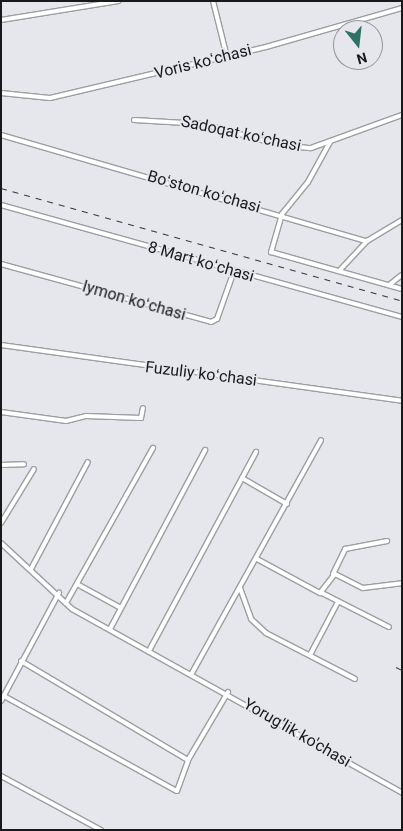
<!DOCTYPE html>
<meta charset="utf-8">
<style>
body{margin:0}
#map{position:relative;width:403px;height:831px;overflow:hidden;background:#e5e7ed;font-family:Roboto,sans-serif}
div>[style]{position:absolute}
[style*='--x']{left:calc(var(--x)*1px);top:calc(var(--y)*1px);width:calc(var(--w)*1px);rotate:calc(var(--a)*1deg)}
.roads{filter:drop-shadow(1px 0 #9c9ea3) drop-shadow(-1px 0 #9c9ea3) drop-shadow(0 1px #9c9ea3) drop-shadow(0 -1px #9c9ea3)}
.minor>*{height:4px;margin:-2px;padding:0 2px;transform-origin:2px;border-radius:2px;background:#fff}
.rail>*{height:1px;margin-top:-0.5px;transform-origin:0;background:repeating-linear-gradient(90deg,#343538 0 6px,transparent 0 12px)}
span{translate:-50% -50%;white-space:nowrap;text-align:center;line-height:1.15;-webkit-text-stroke:4px #e5e7ed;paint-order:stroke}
.street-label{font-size:16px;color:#18191b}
.frame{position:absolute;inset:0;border:2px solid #18191b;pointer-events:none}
.north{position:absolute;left:333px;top:20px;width:50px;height:50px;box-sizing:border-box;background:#e5e7ed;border:1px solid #939599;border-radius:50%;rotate:164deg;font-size:14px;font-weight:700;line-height:20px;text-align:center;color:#18191b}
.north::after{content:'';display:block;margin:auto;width:18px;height:22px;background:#2e7265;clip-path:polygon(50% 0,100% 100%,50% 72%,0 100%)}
</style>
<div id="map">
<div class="roads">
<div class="minor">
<i style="--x:213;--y:1;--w:58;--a:76"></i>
<i style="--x:1;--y:20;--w:119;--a:-9.2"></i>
<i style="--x:1;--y:93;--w:49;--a:5.8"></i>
<i style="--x:50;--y:98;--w:222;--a:-13.3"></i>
<i style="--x:266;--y:47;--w:141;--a:-16"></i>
<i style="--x:134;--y:120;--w:69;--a:3.3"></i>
<i style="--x:203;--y:124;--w:80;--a:15.3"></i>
<i style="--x:280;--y:145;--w:31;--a:6"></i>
<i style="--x:311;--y:148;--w:97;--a:-19.9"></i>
<i style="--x:1;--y:135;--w:381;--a:16.2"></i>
<i style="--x:367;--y:241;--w:41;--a:-31"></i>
<i style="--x:330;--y:142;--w:46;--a:118.8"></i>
<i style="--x:308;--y:182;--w:41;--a:129.1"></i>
<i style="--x:282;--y:214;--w:40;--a:106"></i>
<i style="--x:271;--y:252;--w:136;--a:15.8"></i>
<i style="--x:1;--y:205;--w:416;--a:15.6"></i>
<i style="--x:1;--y:264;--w:218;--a:15.4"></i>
<i style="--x:211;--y:322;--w:7;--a:-27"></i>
<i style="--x:217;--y:319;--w:51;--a:-70.5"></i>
<i style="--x:340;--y:270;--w:40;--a:-47"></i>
<i style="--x:389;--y:285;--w:16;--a:-38"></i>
<i style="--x:1;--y:345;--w:405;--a:7.9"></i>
<i style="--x:1;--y:412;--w:66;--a:7.9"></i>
<i style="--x:66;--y:421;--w:21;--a:-14"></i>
<i style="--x:86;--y:416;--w:55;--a:2.1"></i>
<i style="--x:141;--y:418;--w:10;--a:-79"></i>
<i style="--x:1;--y:465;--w:23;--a:-2"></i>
<i style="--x:242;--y:478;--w:52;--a:30"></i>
<i style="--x:1;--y:523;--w:63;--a:-58.6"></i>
<i style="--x:1;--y:543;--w:97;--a:42.9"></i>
<i style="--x:72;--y:609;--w:378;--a:29.1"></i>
<i style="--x:257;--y:559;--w:72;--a:28.4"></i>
<i style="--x:320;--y:593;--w:24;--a:-52"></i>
<i style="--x:335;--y:574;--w:31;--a:27"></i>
<i style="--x:363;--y:588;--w:39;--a:-7"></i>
<i style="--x:31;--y:569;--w:121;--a:-62"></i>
<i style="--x:333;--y:574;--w:28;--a:-64"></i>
<i style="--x:345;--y:549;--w:43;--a:-10.8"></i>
<i style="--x:77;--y:584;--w:50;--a:28.6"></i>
<i style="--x:240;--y:588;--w:33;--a:70"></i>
<i style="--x:251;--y:619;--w:21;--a:43"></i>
<i style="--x:266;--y:633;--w:100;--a:27.3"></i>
<i style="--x:322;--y:593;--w:75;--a:26.9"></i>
<i style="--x:66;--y:603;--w:178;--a:-60.7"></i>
<i style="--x:110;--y:629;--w:203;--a:-62"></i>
<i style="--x:150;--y:649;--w:224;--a:-61.7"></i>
<i style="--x:310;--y:655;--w:60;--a:-62.2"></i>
<i style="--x:21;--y:661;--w:194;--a:30.7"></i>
<i style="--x:192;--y:673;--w:266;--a:-61"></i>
<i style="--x:4;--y:696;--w:197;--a:28.8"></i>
<i style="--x:177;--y:791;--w:33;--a:-70"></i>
<i style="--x:188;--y:760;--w:79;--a:-59.5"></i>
<i style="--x:1;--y:701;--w:123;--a:-61.8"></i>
<i style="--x:1;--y:776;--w:114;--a:28.4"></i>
</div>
</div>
<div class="rail">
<i style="--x:1;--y:188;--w:417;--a:15.7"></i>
<i style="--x:396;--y:667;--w:7;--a:27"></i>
</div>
<div class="street-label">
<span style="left:203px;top:62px;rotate:-14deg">Voris koʻchasi</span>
<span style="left:241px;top:134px;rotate:12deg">Sadoqat koʻchasi</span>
<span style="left:204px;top:192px;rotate:16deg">Boʻston koʻchasi</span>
<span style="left:201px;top:262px;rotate:16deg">8 Mart koʻchasi</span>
<span style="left:134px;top:301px;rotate:16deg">Iymon koʻchasi</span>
<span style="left:201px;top:374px;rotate:7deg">Fuzuliy koʻchasi</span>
<span style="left:297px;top:733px;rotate:30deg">Yorug'lik ko'chasi</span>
</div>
<div class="frame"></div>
<div class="north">N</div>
</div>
